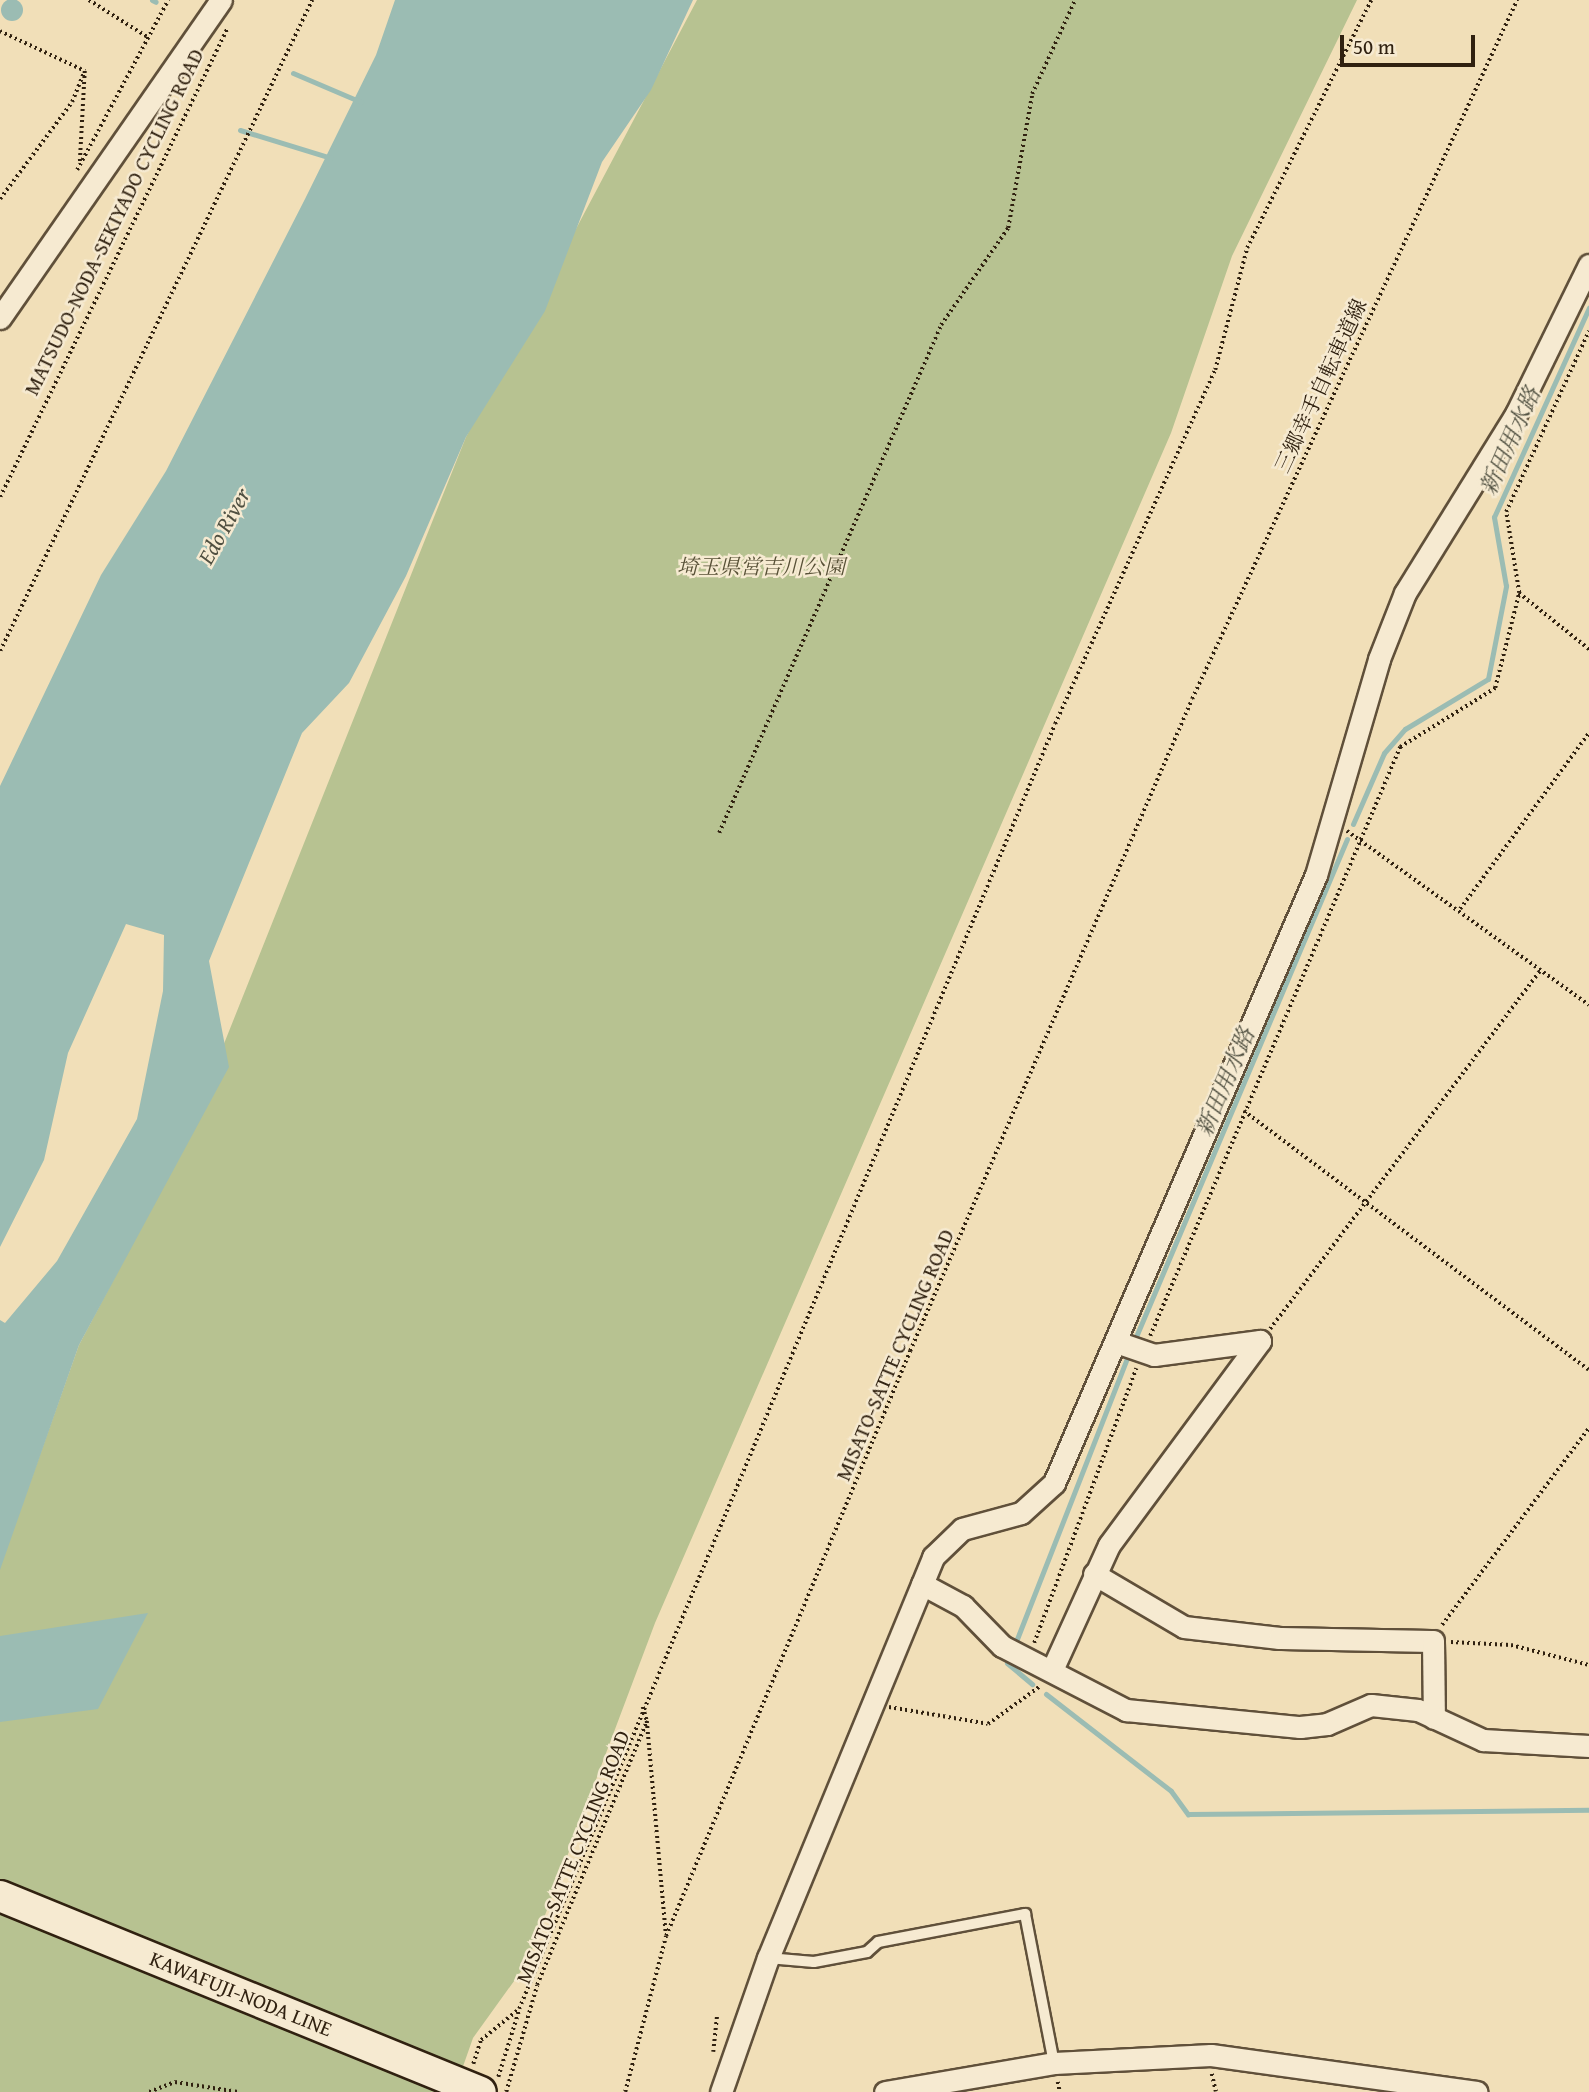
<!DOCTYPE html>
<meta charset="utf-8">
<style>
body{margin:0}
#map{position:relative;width:1589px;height:2092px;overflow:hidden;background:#f1dfb8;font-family:"Gentium Book Plus","Noto Serif JP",serif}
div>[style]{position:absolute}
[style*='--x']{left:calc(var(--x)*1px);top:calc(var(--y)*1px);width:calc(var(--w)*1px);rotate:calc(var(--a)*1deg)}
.green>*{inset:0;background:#b7c291}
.water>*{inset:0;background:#9bbcb3}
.round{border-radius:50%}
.stream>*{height:5px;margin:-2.5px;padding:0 2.5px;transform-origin:2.5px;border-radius:2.5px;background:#9bbcb3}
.path>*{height:3.5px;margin-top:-1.75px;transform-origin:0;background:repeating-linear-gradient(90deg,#302110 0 2px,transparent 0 5.5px)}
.roads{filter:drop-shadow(2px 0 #60503a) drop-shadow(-2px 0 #60503a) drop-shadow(0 2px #60503a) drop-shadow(0 -2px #60503a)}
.service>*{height:10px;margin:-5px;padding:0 5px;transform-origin:5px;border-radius:5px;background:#f6ead1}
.minor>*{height:21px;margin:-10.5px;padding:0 10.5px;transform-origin:10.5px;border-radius:10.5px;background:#f6ead1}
.bridges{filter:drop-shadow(2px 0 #302110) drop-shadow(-2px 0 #302110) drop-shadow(0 2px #302110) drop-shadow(0 -2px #302110)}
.secondary-bridge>*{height:30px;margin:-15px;padding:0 15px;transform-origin:15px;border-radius:15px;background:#f6ead1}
span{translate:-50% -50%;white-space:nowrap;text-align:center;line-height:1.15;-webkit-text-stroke:5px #f6ead1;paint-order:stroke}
.street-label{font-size:21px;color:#302110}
.park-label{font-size:21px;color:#585137;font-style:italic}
.water-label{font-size:23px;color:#505041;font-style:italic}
.scale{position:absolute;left:1340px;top:35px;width:135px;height:32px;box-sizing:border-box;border:4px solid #302110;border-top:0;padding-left:9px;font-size:21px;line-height:24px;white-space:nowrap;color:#302110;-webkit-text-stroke:5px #f6ead1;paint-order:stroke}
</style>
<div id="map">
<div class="green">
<i style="clip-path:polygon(697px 0,1357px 0,1232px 256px,1171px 433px,655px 1623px,527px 1963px,473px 2038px,454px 2092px,0 2092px,0 1567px,79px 1345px,180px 1154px,466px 437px)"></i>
</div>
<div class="water">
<i class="round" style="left:1px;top:-1px;width:22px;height:22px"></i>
<i style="clip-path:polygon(395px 0,693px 0,651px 90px,602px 162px,545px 311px,466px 437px,406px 576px,349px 683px,302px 733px,209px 961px,229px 1067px,79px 1345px,0 1570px,0 1320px,5px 1323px,57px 1261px,137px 1119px,163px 991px,164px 935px,126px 924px,68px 1053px,44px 1160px,0 1247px,0 786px,101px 575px,166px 471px,305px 199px,376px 55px)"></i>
<i style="clip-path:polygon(148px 1613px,98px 1709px,0 1722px,0 1636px)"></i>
</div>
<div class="stream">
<i style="--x:152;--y:0;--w:4;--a:27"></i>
<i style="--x:293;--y:73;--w:74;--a:23.1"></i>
<i style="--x:240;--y:130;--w:95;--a:17.1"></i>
<i style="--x:1353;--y:824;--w:77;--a:-66.4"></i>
<i style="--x:1384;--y:753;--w:32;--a:-49"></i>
<i style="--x:1405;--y:729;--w:97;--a:-31.1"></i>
<i style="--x:1488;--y:679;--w:95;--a:-79"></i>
<i style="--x:1506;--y:586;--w:70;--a:-99.9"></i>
<i style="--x:1494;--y:517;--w:230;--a:-65.6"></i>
<i style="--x:1135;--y:1339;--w:543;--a:-67.02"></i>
<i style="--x:1015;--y:1644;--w:307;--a:-68.6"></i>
<i style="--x:1007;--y:1663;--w:33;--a:40"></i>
<i style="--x:1046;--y:1694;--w:158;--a:37.8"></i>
<i style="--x:1171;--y:1791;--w:29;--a:54"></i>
<i style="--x:1188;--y:1814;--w:401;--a:-0.6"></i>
</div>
<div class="path">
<i style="--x:89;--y:0;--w:71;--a:32.3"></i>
<i style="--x:0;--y:31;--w:94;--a:25.2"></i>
<i style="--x:85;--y:71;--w:93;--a:93.1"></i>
<i style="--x:77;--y:170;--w:193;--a:-61.8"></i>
<i style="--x:0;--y:199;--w:121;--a:-53.4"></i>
<i style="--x:72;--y:102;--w:31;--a:-68"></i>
<i style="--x:0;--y:497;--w:522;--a:-64.12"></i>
<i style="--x:1519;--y:593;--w:90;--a:38.7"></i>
<i style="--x:0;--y:651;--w:722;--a:-64.39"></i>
<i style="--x:1347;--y:831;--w:298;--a:35.7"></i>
<i style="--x:719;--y:833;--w:554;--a:-66.39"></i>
<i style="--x:941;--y:325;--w:118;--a:-55.4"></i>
<i style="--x:1008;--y:228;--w:136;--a:-79.8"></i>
<i style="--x:1032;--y:94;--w:103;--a:-65.4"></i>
<i style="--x:1460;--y:909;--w:218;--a:-53.8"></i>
<i style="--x:1244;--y:1111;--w:431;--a:36.9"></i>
<i style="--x:1270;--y:1329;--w:450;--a:-53"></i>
<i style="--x:1150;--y:1336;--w:640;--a:-67"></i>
<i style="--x:1400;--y:747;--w:112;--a:-31.8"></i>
<i style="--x:1495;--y:688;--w:98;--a:-75.8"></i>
<i style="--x:1519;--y:593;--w:82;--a:-99.1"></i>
<i style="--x:1506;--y:512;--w:199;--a:-65.4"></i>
<i style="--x:1442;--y:1625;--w:246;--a:-53.3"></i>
<i style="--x:1451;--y:1642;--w:60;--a:2.9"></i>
<i style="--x:1511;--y:1645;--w:81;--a:14.4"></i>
<i style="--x:1034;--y:1643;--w:293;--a:-69.6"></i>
<i style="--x:643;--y:1707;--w:15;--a:74"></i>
<i style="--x:889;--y:1707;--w:100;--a:9.7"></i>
<i style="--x:988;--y:1724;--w:63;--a:-36"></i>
<i style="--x:713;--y:2052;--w:36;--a:-84"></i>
<i style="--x:473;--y:2064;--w:25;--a:-72"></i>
<i style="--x:481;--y:2040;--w:49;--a:-39.2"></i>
<i style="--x:519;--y:2009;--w:1392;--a:-67.36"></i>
<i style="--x:1055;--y:724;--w:388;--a:-65.7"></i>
<i style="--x:1215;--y:370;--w:126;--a:-75.3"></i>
<i style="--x:1247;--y:248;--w:277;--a:-63.4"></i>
<i style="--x:1212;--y:2074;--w:18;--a:77"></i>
<i style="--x:498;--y:2077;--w:70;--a:-72.6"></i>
<i style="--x:1058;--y:2082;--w:10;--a:79"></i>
<i style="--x:149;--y:2092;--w:28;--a:-21"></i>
<i style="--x:175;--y:2082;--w:64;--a:9"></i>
<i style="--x:506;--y:2092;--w:111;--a:-73.8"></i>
<i style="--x:537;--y:1985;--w:286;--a:-67.4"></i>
<i style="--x:647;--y:1721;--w:214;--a:84.9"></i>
<i style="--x:625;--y:2092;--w:161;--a:-75.3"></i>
<i style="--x:666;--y:1936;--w:634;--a:-67.36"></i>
<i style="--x:910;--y:1351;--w:710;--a:-66.61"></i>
<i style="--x:1192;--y:699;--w:771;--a:-65.06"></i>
</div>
<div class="roads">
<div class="service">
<i style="--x:768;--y:1958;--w:46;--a:5"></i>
<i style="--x:814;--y:1962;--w:54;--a:-10.7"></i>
<i style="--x:867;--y:1952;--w:15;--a:-42"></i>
<i style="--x:878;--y:1942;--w:150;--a:-10.8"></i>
<i style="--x:1025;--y:1914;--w:152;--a:79"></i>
</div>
<div class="minor">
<i style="--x:0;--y:318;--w:387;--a:-55.2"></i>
<i style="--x:1094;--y:1574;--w:104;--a:30.5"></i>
<i style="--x:1184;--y:1627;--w:96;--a:6.6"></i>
<i style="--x:1279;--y:1638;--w:154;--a:1.1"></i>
<i style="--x:1433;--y:1641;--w:77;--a:89.3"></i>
<i style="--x:922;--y:1584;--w:47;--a:28.2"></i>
<i style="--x:963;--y:1606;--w:56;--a:45.7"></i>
<i style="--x:1002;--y:1646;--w:140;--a:27.3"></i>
<i style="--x:1126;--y:1710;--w:175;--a:5.6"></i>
<i style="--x:1300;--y:1727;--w:27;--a:-6"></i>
<i style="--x:1327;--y:1724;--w:48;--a:-23.4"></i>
<i style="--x:1371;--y:1705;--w:47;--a:6.1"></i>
<i style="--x:1418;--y:1710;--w:72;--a:24.8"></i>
<i style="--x:1483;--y:1740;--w:106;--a:3.2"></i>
<i style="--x:1052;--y:1670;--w:137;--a:-65.5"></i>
<i style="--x:1109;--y:1545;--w:254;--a:-53.5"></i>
<i style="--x:1260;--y:1341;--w:107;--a:172.5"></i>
<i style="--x:1154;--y:1355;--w:40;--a:-161.1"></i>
<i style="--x:721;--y:2092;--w:142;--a:-70.7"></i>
<i style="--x:768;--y:1958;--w:434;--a:-67.6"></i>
<i style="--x:933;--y:1557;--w:40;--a:-44"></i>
<i style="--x:962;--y:1529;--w:61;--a:-15.2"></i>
<i style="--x:1021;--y:1513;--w:45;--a:-42.3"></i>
<i style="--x:1054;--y:1483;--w:662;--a:-66.69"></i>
<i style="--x:1316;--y:875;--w:225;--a:-73.7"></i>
<i style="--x:1379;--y:659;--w:71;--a:-68.5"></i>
<i style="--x:1405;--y:593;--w:211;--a:-58.2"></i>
<i style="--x:1516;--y:414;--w:166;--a:-63.9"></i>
<i style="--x:885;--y:2092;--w:171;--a:-9.7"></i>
<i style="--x:1054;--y:2063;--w:157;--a:-2.9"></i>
<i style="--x:1211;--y:2055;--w:268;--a:7.9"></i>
</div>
</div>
<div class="bridges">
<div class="secondary-bridge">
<i style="--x:0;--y:1896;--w:519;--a:22.17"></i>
</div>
</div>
<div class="street-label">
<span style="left:114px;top:222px;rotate:-64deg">MATSUDO-NODA-SEKIYADO CYCLING ROAD</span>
<span style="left:1321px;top:386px;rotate:-65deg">三郷幸手自転車道線</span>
<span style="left:895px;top:1355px;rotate:-67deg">MISATO-SATTE CYCLING ROAD</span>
<span style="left:573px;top:1857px;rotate:-68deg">MISATO-SATTE CYCLING ROAD</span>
<span style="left:241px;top:1994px;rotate:22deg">KAWAFUJI-NODA LINE</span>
</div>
<div class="park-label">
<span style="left:761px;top:567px">埼玉県営吉川公園</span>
</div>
<div class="water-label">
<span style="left:1510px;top:441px;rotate:-66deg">新田用水路</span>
<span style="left:224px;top:526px;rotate:-61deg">Edo River</span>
<span style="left:1225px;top:1082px;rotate:-67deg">新田用水路</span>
</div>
<div class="scale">50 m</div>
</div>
